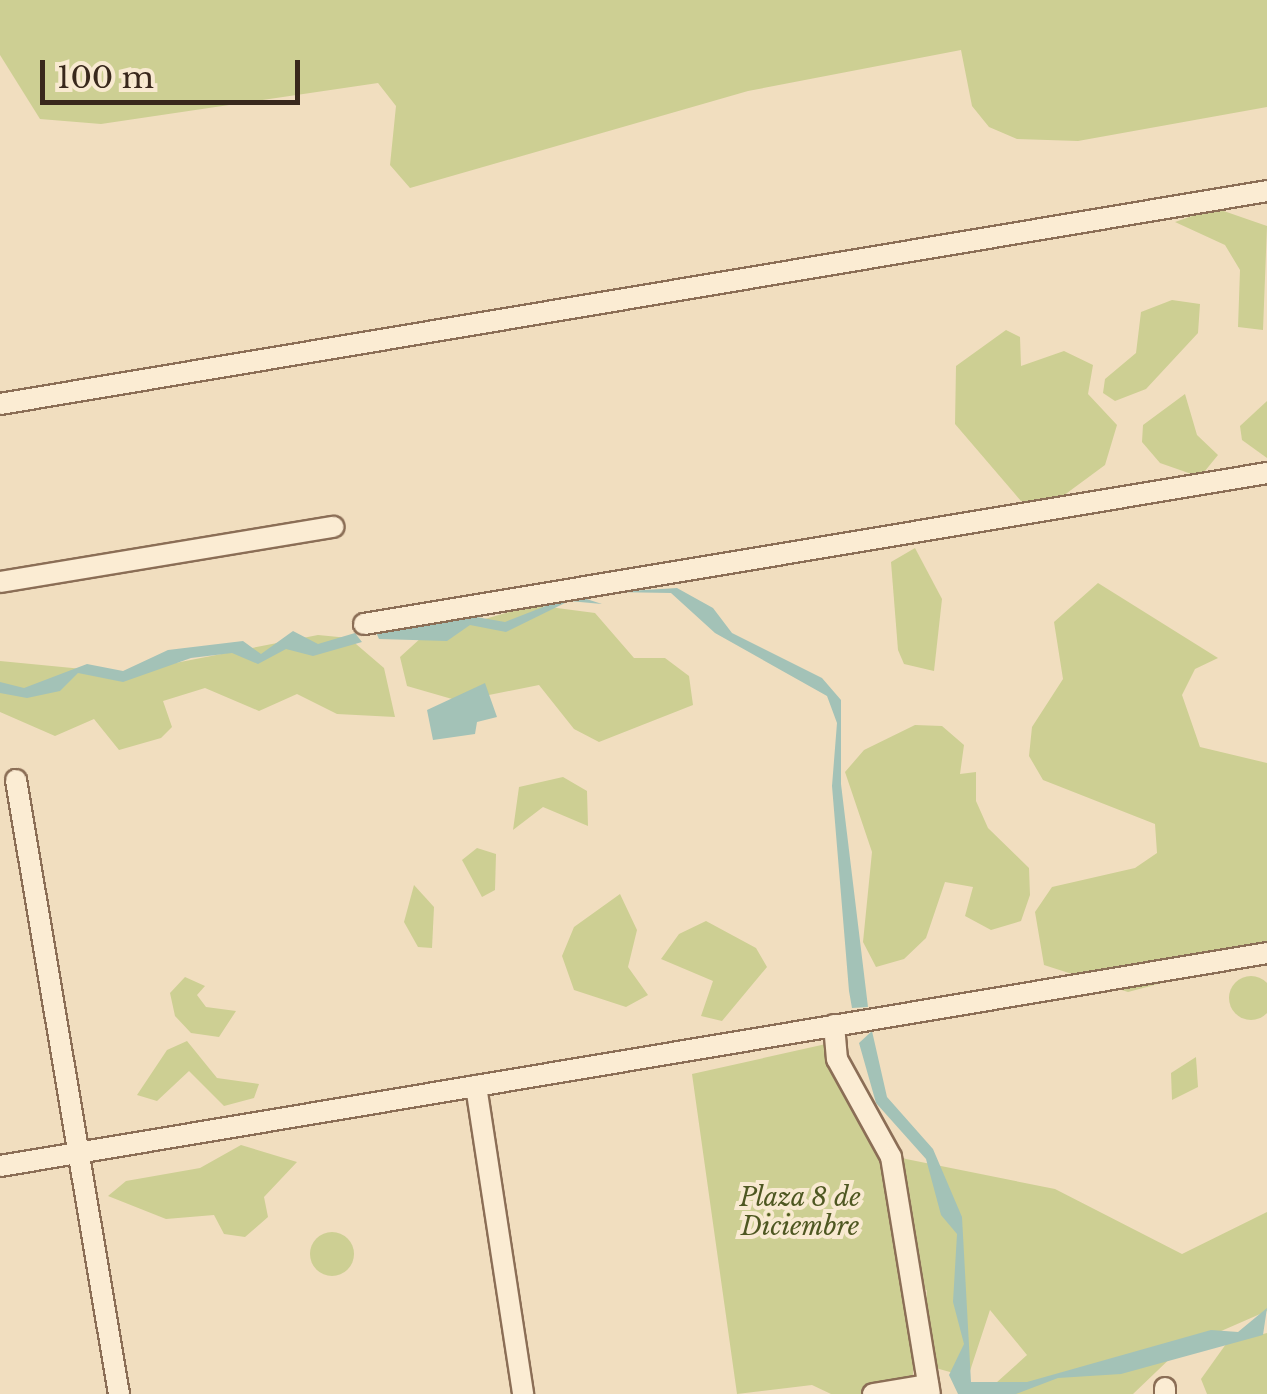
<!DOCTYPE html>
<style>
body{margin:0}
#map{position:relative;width:1267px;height:1394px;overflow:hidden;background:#f1debf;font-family:"Libre Baskerville",serif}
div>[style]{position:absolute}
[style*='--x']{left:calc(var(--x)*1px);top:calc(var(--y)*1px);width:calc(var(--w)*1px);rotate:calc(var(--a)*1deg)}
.green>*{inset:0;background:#cdcf93}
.round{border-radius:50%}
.water>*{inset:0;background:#a3c2b7}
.roads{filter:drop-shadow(2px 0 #8b6e56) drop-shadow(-2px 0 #8b6e56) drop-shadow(0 2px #8b6e56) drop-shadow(0 -2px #8b6e56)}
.minor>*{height:20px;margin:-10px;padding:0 10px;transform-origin:10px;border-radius:10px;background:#fbecd3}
span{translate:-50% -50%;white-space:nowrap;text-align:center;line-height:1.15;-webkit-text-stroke:8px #f8e9d0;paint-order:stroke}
.park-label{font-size:25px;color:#4e5721;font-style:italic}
.scale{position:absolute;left:40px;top:60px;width:260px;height:45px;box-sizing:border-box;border:5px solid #39281c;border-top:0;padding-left:12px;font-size:30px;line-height:35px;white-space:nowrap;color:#39281c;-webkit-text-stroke:8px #f8e9d0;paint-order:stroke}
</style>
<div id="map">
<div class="green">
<i style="clip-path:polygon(0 0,1267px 0,1267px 107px,1078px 141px,1017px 139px,989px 127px,972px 106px,961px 50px,748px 91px,410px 188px,390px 165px,396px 106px,378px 83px,101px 124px,40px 119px,0 55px)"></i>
<i style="clip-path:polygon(1215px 208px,1267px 226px,1263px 330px,1238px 327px,1240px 270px,1225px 245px,1175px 222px)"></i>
<i style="clip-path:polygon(1172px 300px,1200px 304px,1198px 333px,1146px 389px,1115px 401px,1103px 393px,1105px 379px,1136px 353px,1141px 312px)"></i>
<i style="clip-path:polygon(1006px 330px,1020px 337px,1021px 366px,1064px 351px,1093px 365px,1088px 394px,1117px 425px,1105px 465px,1048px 507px,1021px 501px,955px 424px,956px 366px)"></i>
<i style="clip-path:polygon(1185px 394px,1197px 435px,1218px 455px,1200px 477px,1160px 463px,1142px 442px,1143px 425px)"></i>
<i style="clip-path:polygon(1267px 401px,1267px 458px,1242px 440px,1240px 426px)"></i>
<i style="clip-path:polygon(915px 548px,942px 599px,934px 671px,904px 664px,898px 650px,891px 562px)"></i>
<i style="clip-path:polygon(1098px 583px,1218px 658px,1195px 669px,1182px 695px,1200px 747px,1267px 763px,1267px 955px,1128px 992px,1044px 965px,1035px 912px,1052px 887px,1135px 868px,1157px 853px,1155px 824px,1043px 780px,1029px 756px,1032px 727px,1063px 679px,1054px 622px)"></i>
<i style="clip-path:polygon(534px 605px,595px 613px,634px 658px,665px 658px,689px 676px,693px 705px,599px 742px,574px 729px,539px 685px,459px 701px,407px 686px,400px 657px,422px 637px)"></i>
<i style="clip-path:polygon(318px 635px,349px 638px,384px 668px,395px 717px,337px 714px,297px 694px,259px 711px,205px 688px,163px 701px,172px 727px,161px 738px,119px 750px,94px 719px,55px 736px,0 712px,0 661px,124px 673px)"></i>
<i style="clip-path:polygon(915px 725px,942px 726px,964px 745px,960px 774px,976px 772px,976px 801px,988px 828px,1029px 868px,1030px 895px,1021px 921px,991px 930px,965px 916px,973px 887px,945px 882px,926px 938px,904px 959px,876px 967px,863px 942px,872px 852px,845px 772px,864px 750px)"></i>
<i style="clip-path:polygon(563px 777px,587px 791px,588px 826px,543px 807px,513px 830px,519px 787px)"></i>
<i style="clip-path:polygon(477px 848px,496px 854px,495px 890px,482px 897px,462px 860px)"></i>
<i style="clip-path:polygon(414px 885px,434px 907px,432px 948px,418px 947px,404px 922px)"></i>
<i style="clip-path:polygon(620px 894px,637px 930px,628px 967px,648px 995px,626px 1007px,574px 990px,562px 956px,574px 927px)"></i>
<i style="clip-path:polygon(706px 921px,756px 948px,767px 967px,722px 1021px,701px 1016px,713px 981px,661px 959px,679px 934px)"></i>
<i class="round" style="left:1229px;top:976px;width:44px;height:44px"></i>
<i style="clip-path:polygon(185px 977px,205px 986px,197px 995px,206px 1007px,236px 1011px,219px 1037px,191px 1033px,175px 1016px,170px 993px)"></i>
<i style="clip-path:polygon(187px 1041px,217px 1078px,259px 1084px,254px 1098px,224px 1106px,189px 1071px,157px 1101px,137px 1095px,167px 1050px)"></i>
<i style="clip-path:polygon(826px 1044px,833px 1077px,874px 1147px,906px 1159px,1055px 1189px,1182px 1254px,1267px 1212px,1267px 1311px,1180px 1349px,1133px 1394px,998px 1394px,996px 1383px,1027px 1355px,990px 1310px,968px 1377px,932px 1367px,921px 1346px,927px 1290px,913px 1295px,913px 1394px,831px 1394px,812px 1385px,737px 1394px,692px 1074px)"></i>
<i style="clip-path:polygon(1196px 1057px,1198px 1087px,1172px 1100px,1171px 1073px)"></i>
<i style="clip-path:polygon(241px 1145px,297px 1162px,264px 1197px,268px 1217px,245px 1237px,224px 1234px,214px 1215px,166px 1219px,108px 1196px,126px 1181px,200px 1168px)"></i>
<i class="round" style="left:310px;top:1232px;width:44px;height:44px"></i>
<i style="clip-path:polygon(1267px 1333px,1267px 1394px,1207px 1394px,1201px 1379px,1226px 1344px)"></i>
</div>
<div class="water">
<i style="clip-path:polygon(677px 588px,713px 608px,732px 633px,822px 678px,841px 700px,841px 784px,868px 1007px,852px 1008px,849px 991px,832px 786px,837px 723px,827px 696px,715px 633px,671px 593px,612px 592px)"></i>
<i style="clip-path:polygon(574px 595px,602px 604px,569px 601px,506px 632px,470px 625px,447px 641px,379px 639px,375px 630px,465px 615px,505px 622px)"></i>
<i style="clip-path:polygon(293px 631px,318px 644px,355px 633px,362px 642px,313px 656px,286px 649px,258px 664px,232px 653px,191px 658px,123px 682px,78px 673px,60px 691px,27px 698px,0 693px,0 682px,24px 688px,87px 664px,123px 671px,168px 650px,243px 641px,261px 654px)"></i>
<i style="clip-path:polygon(485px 683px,497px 717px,477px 722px,475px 734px,433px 740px,427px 710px)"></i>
<i style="clip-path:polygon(872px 1031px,887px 1097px,933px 1149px,962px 1217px,971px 1382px,1027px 1382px,1211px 1330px,1238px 1332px,1267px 1308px,1263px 1335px,1121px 1374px,1058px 1378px,1016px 1394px,958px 1394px,949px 1375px,964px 1344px,953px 1302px,957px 1234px,941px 1215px,926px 1159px,876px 1103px,859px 1043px)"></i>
</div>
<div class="roads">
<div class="minor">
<i style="--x:0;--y:404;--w:1285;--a:-9.54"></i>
<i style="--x:0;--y:582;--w:338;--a:-9.4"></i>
<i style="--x:364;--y:624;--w:916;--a:-9.49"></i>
<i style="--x:16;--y:780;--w:623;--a:80.48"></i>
<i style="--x:834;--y:1025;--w:34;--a:85"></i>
<i style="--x:837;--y:1059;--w:112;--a:61.1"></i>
<i style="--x:891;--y:1157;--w:240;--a:80.7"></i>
<i style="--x:476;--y:1086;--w:312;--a:81.3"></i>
<i style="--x:0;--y:1166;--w:1285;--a:-9.54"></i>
<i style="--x:1165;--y:1388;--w:6;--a:90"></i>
<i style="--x:873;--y:1394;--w:56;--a:-9.3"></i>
</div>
</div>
<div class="park-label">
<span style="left:800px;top:1213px">Plaza 8 de<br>Diciembre</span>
</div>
<div class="scale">100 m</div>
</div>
